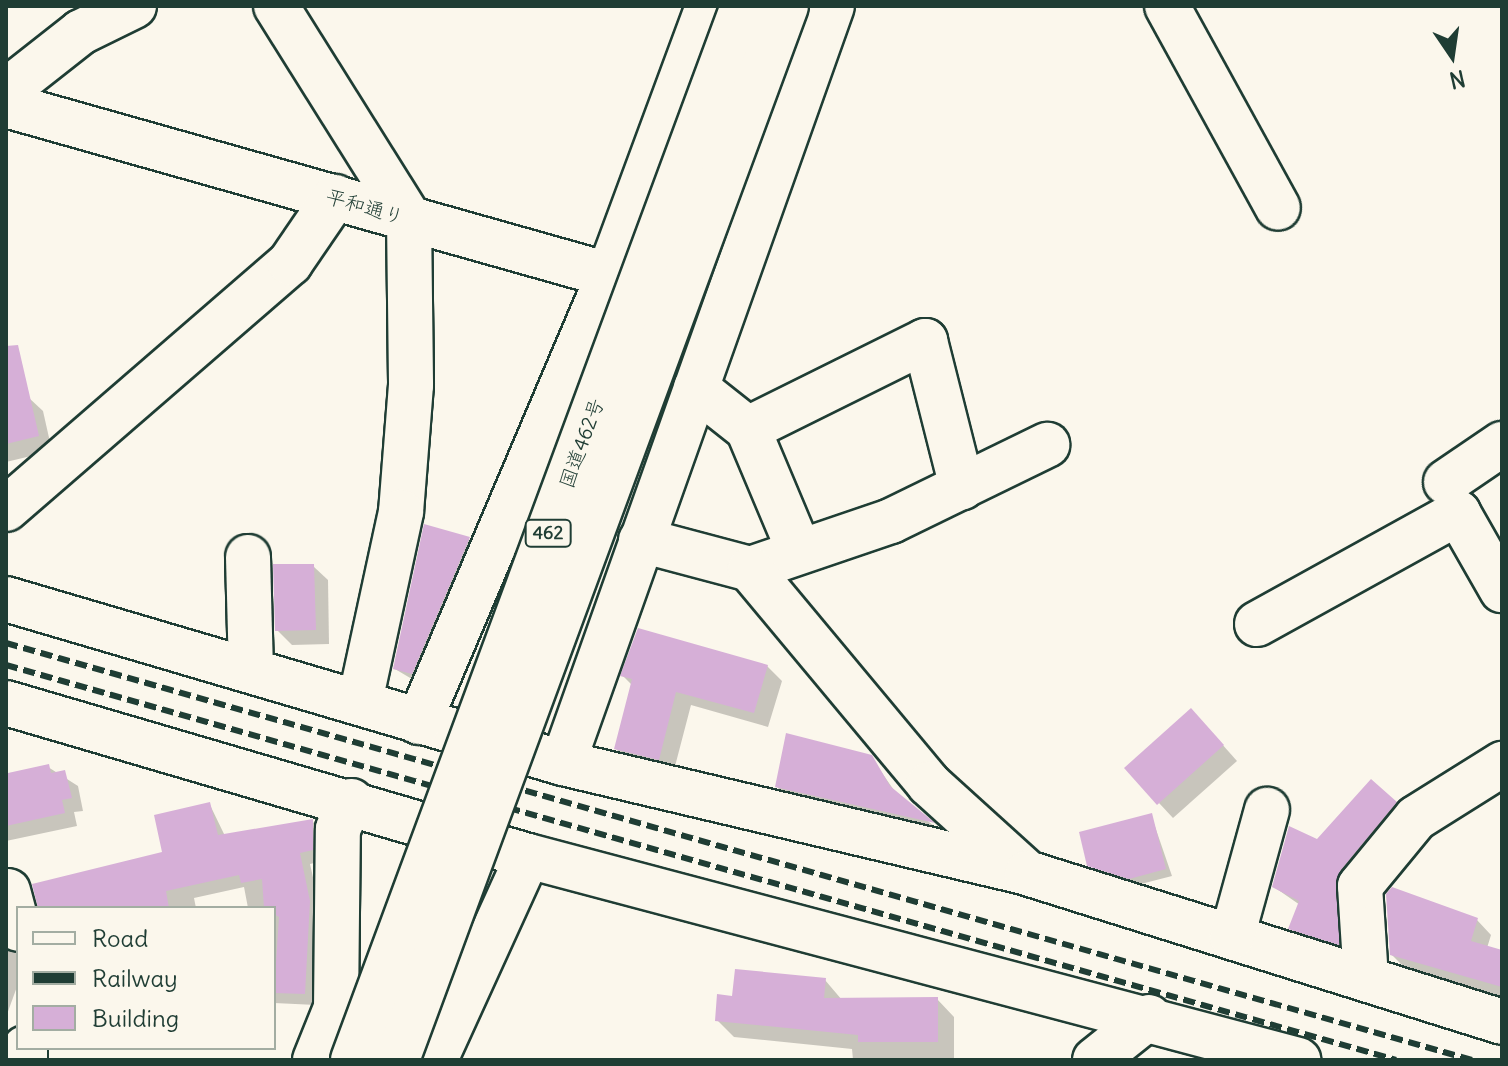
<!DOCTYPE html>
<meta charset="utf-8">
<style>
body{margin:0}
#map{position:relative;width:1508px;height:1066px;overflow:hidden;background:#fbf7ec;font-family:Delius,"Klee One",sans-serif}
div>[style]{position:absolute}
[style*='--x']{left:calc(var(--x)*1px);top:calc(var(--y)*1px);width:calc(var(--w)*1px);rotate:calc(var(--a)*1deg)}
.shadow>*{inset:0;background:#0003}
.building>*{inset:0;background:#d6afd7}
.roads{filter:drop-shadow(2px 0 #1f3d34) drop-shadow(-2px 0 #1f3d34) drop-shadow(0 2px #1f3d34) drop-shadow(0 -2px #1f3d34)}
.minor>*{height:44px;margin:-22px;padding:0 22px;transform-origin:22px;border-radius:22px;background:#fbf7ec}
.rail>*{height:6px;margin-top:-3px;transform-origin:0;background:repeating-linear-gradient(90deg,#1f3d34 0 12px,transparent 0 18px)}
.bridges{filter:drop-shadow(2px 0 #1f3d34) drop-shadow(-2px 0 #1f3d34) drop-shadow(0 2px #1f3d34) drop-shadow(0 -2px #1f3d34)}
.highway-bridge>*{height:44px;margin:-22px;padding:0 22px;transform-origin:22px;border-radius:22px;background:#fbf7ec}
span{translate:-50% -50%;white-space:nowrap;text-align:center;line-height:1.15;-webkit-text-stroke:6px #fbf7ec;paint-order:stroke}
.shield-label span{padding:2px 6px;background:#fbf7ec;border:2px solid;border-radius:6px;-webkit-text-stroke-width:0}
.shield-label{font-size:18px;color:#1f3d34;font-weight:700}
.street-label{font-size:20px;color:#1f3d34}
.frame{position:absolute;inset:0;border:8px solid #1f3d34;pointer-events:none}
.legend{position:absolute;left:16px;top:906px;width:260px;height:144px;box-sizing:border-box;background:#fbf7ec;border:2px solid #a3ada2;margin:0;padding:10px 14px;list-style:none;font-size:24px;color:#1f3d34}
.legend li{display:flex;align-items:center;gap:16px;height:40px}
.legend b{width:40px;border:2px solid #a3ada2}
.north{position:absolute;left:1412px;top:16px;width:80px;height:80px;-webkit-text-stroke:6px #fbf7ec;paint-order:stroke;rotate:167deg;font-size:22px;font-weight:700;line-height:32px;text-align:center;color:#1f3d34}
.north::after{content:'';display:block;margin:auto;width:28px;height:36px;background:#1f3d34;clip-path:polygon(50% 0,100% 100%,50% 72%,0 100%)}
</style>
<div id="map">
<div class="shadow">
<i style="clip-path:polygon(28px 397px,43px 411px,52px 451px,6px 462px,6px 402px)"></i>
<i style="clip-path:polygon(425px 527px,469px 539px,484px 553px,427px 688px,395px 669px)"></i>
<i style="clip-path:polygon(313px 566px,328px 580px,329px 644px,292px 645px,277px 630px)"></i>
<i style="clip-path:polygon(767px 666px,782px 681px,768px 727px,691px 705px,673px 774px,630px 763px,616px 749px,632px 685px,623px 676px)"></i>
<i style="clip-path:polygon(1205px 725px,1237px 761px,1173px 818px,1159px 803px)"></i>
<i style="clip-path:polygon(871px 757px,898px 796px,941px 832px,788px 798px,777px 787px)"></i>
<i style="clip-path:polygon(48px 767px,78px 786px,83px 811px,74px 812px,77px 826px,6px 841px,6px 776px)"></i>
<i style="clip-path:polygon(1395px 804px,1407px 815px,1350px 955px,1302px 940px,1290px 928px,1300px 905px,1274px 887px,1318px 842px)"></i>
<i style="clip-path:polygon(210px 805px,225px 836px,312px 821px,323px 832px,323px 861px,310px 864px,321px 913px,316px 1005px,274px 1003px,274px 908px,248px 908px,244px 887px,194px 898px,196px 908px,40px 908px,164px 853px)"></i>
<i style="clip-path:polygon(1151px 815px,1172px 876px,1137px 885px,1089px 865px)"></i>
<i style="clip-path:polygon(1477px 920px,1491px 935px,1487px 948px,1502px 952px,1502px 997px,1406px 969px,1391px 954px)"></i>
<i style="clip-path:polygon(6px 949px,18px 954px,18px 984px,6px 1017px)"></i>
<i style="clip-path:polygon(825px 980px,842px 1000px,937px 999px,954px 1017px,954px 1060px,853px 1060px,852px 1049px,734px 1037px,717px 1020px,734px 998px)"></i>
</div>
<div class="building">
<i style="clip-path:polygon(18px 345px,39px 436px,6px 444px,6px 346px)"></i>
<i style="clip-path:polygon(424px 524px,470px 537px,412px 674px,393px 669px)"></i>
<i style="clip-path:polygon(273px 564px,314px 564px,316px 630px,275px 631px)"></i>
<i style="clip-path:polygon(638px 628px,768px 665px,754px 713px,676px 692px,659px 760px,614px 749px,632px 679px,620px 676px)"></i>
<i style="clip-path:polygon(1191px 708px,1224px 745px,1157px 805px,1124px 768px)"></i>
<i style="clip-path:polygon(786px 733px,872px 755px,890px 786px,935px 823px,775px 787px)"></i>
<i style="clip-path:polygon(49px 764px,51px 773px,65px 770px,72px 798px,62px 800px,65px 813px,6px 826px,8px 773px)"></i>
<i style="clip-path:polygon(1371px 779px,1397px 802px,1340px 871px,1339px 945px,1288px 929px,1299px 901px,1272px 887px,1289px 826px,1317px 839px)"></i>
<i style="clip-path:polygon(210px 802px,218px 835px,313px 819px,313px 850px,300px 853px,310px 901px,305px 994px,274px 993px,279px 917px,264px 908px,262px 879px,241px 883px,239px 875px,166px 891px,169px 908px,38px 908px,32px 884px,162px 852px,154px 815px)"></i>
<i style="clip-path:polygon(1152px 813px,1166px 869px,1129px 879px,1087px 866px,1079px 832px)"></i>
<i style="clip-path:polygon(1392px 887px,1478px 918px,1471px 941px,1502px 950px,1502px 987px,1390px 955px,1386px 894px)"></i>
<i style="clip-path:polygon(735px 969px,826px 978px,824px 998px,938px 997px,938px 1042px,858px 1042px,858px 1035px,715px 1021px,717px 994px,732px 996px)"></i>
</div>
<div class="roads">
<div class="minor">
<i style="--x:276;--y:6;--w:250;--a:57.9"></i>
<i style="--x:409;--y:218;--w:167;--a:89.3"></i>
<i style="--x:411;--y:385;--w:127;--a:94.5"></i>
<i style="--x:401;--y:512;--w:194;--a:102.2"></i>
<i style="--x:1167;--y:6;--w:230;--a:61.2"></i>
<i style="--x:6;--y:91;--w:95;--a:-38.2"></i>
<i style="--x:81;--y:32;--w:59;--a:-26.1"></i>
<i style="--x:6;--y:105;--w:656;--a:15.75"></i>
<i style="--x:696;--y:388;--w:66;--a:38.3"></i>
<i style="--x:748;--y:429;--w:198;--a:-26.4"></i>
<i style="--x:925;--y:341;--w:151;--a:75.8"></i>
<i style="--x:748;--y:429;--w:129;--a:67.2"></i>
<i style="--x:1446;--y:482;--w:68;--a:-34.2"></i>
<i style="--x:6;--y:509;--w:376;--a:-40.9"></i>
<i style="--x:290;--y:263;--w:80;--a:-55.7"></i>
<i style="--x:641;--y:540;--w:113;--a:14.9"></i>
<i style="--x:750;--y:569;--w:149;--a:-18.8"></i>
<i style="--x:891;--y:521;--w:174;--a:-26"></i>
<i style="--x:248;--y:557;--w:112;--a:88.5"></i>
<i style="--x:750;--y:569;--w:280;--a:50.2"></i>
<i style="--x:929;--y:784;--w:130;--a:42.2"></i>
<i style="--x:6;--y:599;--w:581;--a:16.41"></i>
<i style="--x:563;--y:763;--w:477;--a:13.3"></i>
<i style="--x:1027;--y:873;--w:498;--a:17.4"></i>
<i style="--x:1257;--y:624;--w:230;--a:-28.9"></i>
<i style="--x:1458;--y:513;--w:89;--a:60.3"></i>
<i style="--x:6;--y:703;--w:544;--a:16.34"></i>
<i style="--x:528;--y:856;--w:797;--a:14.84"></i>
<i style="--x:419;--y:722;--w:487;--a:-67"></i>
<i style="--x:609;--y:274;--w:286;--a:-69.7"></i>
<i style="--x:563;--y:763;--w:803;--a:-70.44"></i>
<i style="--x:8;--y:891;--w:39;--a:75"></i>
<i style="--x:1232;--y:937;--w:132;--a:-74.6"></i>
<i style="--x:1366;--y:979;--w:93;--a:-93.7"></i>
<i style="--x:1360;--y:886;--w:88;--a:-50.5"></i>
<i style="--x:1416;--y:818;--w:102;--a:-32.1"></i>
<i style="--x:25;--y:1060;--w:12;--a:-90"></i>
<i style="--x:315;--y:1060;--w:56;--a:-68"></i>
<i style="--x:336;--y:1008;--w:179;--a:-89.4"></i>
<i style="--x:338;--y:829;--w:31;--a:-65"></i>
<i style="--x:435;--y:1060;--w:224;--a:-65.5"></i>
<i style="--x:1095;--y:1060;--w:69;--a:-38.5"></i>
</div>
</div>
<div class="rail">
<i style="--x:6;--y:643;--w:1524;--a:15.88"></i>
<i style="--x:6;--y:665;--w:1445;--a:15.86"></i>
</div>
<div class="bridges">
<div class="highway-bridge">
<i style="--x:353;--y:1060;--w:1124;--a:-69.69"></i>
<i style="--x:397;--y:1060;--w:1123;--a:-69.74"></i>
</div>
</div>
<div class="shield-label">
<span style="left:548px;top:533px">462</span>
</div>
<div class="street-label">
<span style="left:365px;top:206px;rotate:16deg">平和通り</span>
<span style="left:581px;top:443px;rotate:-70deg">国道462号</span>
</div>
<div class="frame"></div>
<ul class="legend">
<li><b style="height:10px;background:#fbf7ec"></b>Road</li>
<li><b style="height:10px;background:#1f3d34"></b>Railway</li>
<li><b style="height:22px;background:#d6afd7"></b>Building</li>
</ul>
<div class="north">N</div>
</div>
